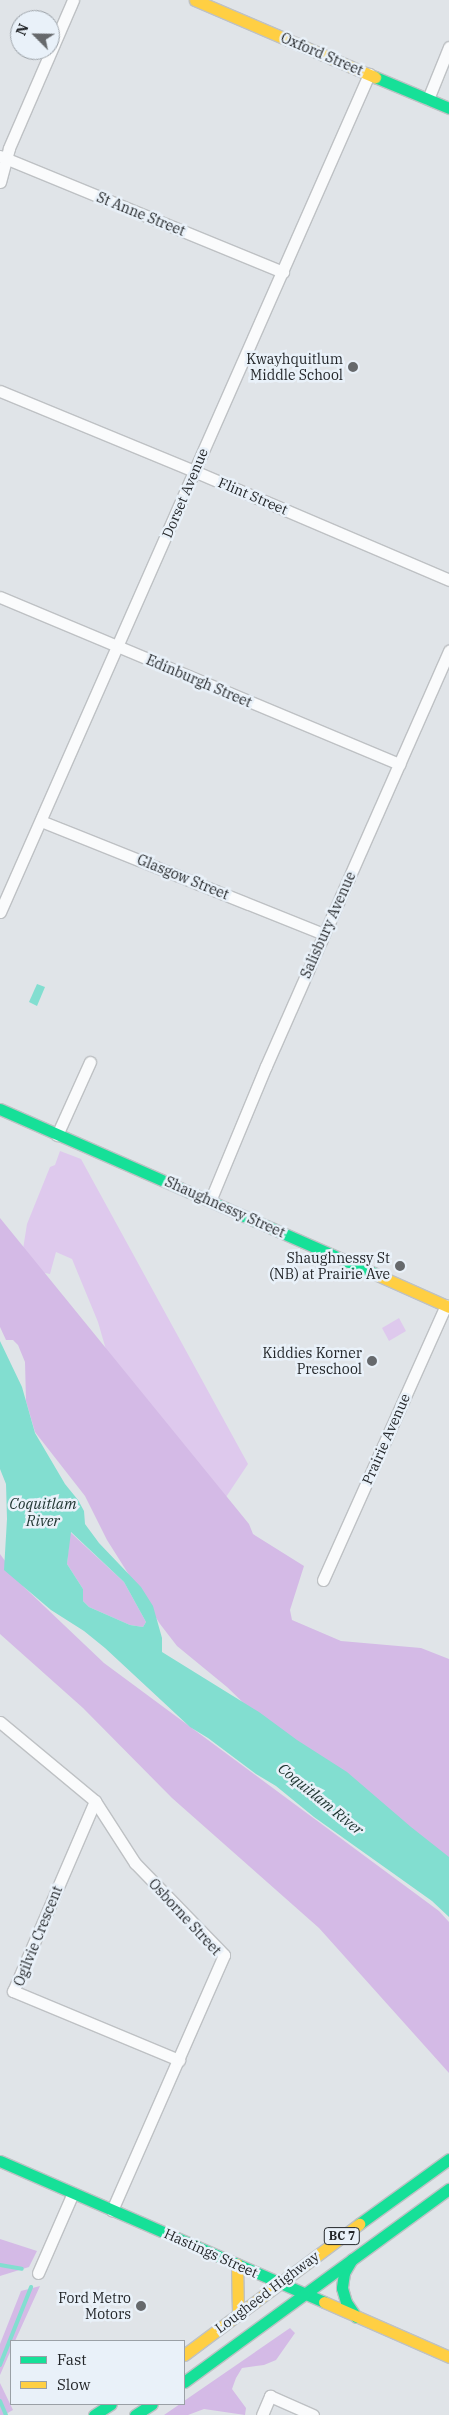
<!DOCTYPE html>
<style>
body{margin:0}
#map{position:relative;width:449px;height:2415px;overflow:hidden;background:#e0e4e8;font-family:"IBM Plex Serif",serif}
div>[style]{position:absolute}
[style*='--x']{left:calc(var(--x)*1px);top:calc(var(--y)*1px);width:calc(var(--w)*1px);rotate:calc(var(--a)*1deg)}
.green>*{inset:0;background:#dec9ed}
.forest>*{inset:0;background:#d4bae6}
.water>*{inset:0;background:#82ded0}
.stream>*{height:4px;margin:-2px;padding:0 2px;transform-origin:2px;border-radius:2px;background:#82ded0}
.roads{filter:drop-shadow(1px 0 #bec1c4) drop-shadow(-1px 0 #bec1c4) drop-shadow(0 1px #bec1c4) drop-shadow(0 -1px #bec1c4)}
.street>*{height:11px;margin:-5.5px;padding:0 5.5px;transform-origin:5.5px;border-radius:5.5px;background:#fafbfc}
.fast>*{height:11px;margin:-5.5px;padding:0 5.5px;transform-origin:5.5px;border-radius:5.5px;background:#16e098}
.slow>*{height:11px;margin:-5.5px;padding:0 5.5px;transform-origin:5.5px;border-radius:5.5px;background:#ffcf43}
.dots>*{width:14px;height:14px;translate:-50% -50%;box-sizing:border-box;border:2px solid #e9f1f9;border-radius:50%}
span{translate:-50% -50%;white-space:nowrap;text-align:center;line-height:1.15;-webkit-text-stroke:5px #e9f1f9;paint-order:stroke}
.shield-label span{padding:1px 4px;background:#e9f1f9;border:1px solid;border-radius:4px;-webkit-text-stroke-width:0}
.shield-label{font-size:12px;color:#24272a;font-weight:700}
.street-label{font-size:14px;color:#24272a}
.poi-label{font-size:14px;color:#24272a}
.right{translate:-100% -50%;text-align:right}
.water-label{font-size:15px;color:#1d332f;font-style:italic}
.legend{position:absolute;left:10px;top:2340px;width:175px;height:65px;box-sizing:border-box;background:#e9f1f9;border:1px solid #9aa0a6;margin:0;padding:6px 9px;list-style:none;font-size:15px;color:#24272a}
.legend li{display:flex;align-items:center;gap:10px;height:25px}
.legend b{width:25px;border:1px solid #9aa0a6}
.north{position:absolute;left:10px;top:10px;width:50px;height:50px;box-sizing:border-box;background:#e9f1f9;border:1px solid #9aa0a6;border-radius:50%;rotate:293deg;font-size:14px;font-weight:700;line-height:20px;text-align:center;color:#24272a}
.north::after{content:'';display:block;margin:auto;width:18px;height:22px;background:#66696c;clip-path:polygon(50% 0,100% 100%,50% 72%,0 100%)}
</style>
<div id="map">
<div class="green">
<i style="clip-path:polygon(60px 1151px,81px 1159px,248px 1464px,226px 1497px,113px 1374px,98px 1322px,72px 1259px,56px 1252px,50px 1274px,20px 1268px,27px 1224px,50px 1167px,55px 1165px)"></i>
<i style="clip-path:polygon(399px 1318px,406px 1331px,389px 1341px,382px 1328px)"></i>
</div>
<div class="forest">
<i style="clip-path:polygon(0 1218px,249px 1524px,253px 1534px,304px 1566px,290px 1610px,292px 1620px,341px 1641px,421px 1648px,449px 1659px,449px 1866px,281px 1739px,227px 1687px,177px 1646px,160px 1624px,107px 1540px,85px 1496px,35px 1432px,26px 1401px,25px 1362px,18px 1345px,13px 1340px,6px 1340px,0 1327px)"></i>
<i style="clip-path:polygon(70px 1532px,124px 1582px,146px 1622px,143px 1627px,130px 1625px,89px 1607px,83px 1601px,83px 1589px,67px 1564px)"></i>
<i style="clip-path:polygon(0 1554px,24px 1587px,104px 1663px,439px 1911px,449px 1922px,449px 2073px,319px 1928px,172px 1798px,83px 1708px,0 1634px)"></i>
<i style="clip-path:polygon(0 2239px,37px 2251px,29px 2267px,0 2276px)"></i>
<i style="clip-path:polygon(40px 2286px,15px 2341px,11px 2341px,11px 2350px,0 2375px,0 2344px,21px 2291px)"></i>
<i style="clip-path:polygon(290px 2328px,295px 2333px,276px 2360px,264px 2365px,242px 2368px,236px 2378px,232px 2389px,246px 2408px,245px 2415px,204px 2409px,188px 2415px,164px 2415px,180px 2404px,184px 2404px,184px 2401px)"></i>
<i style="clip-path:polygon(0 2383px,13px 2410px,4px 2415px,0 2415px)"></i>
</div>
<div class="water">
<i style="clip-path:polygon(37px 984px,45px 987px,37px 1006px,29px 1002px)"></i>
<i style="clip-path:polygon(evenodd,0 1341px,22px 1387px,35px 1433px,65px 1484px,78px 1500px,84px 1511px,85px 1524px,99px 1543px,141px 1587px,153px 1606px,162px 1638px,162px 1652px,259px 1712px,297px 1740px,347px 1772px,411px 1827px,449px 1857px,449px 1917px,432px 1901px,314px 1817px,276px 1786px,256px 1774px,208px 1738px,190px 1727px,105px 1648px,84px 1631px,51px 1610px,4px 1570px,7px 1519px,6px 1484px,0 1469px,0 1341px,71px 1532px,124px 1582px,146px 1622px,143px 1627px,130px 1625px,89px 1607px,83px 1601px,83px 1589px,67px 1564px,71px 1532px)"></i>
</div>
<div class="stream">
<i style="--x:0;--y:2265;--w:22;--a:10"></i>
<i style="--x:0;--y:2365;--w:84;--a:-68.3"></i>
<i style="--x:0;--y:2401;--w:15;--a:67"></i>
</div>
<div class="roads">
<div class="street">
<i style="--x:428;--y:99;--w:56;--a:-68"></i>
<i style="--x:0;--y:156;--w:306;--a:22.3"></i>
<i style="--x:0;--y:182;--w:35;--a:-75"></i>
<i style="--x:9;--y:148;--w:161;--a:-66.6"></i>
<i style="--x:0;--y:391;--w:210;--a:22.4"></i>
<i style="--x:194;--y:471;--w:277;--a:23.1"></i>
<i style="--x:0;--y:597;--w:433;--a:22.7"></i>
<i style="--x:41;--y:821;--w:305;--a:21.8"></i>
<i style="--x:0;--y:912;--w:916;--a:-66.23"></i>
<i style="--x:57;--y:1135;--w:80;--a:-65.7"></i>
<i style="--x:210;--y:1201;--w:146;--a:-67.5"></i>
<i style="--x:266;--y:1066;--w:454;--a:-66.2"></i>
<i style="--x:323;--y:1580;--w:301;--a:-65.9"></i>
<i style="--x:0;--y:1722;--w:124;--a:39.7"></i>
<i style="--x:95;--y:1801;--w:74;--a:57.2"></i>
<i style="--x:135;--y:1863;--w:128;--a:45.9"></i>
<i style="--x:224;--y:1955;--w:279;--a:113.7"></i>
<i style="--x:95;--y:1801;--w:207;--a:113.3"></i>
<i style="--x:13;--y:1991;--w:180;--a:22.6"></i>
<i style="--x:38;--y:2273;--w:87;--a:-66.4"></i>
<i style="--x:262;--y:2415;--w:21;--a:-67"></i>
<i style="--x:270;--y:2396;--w:47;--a:23.8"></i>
</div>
<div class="fast">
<i style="--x:375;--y:77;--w:80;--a:22.7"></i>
<i style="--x:0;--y:1109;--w:410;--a:23.7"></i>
<i style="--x:0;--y:2161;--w:353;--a:23.5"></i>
<i style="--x:359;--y:2224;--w:111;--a:-35.8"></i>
<i style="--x:352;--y:2259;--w:16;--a:120"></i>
<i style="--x:344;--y:2273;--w:15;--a:98"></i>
<i style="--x:342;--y:2288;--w:15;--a:74"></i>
<i style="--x:346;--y:2302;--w:18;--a:56"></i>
<i style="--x:184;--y:2382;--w:328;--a:-36.1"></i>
<i style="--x:94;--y:2415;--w:20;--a:-33"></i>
<i style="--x:135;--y:2415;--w:20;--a:-33"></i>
</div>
<div class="slow">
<i style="--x:195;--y:0;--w:196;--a:23.2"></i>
<i style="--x:375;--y:1274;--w:81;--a:24"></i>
<i style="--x:237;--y:2264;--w:49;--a:88.8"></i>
<i style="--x:324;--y:2302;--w:137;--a:23.7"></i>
<i style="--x:184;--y:2355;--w:219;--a:-36.8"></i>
</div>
</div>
<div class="dots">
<i style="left:353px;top:367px;background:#66696c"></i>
<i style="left:400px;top:1266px;background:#66696c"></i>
<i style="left:372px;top:1361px;background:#66696c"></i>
<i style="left:141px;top:2306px;background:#66696c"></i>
</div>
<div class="shield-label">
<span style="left:342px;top:2236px">BC 7</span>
</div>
<div class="street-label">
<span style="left:322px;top:54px;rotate:23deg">Oxford Street</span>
<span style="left:141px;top:214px;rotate:22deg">St Anne Street</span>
<span style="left:185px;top:493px;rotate:-67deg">Dorset Avenue</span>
<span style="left:253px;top:496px;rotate:23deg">Flint Street</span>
<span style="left:199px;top:681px;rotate:23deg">Edinburgh Street</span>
<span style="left:183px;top:877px;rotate:22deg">Glasgow Street</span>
<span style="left:328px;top:925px;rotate:-66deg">Salisbury Avenue</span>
<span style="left:225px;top:1207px;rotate:24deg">Shaughnessy Street</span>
<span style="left:386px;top:1439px;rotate:-66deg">Prairie Avenue</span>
<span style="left:185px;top:1917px;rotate:47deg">Osborne Street</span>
<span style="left:38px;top:1936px;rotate:-68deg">Ogilvie Crescent</span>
<span style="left:211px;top:2253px;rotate:24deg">Hastings Street</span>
<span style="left:267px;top:2292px;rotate:-37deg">Lougheed Highway</span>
</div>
<div class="poi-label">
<span class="right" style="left:343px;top:367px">Kwayhquitlum<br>Middle School</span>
<span class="right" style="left:390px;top:1266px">Shaughnessy St<br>(NB) at Prairie Ave</span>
<span class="right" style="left:362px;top:1361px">Kiddies Korner<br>Preschool</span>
<span class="right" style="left:131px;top:2306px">Ford Metro<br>Motors</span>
</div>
<div class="water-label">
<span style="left:43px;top:1512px">Coquitlam<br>River</span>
<span style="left:321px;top:1799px;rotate:39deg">Coquitlam River</span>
</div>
<ul class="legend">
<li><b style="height:6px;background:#16e098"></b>Fast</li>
<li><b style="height:6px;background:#ffcf43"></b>Slow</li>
</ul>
<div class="north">N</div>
</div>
